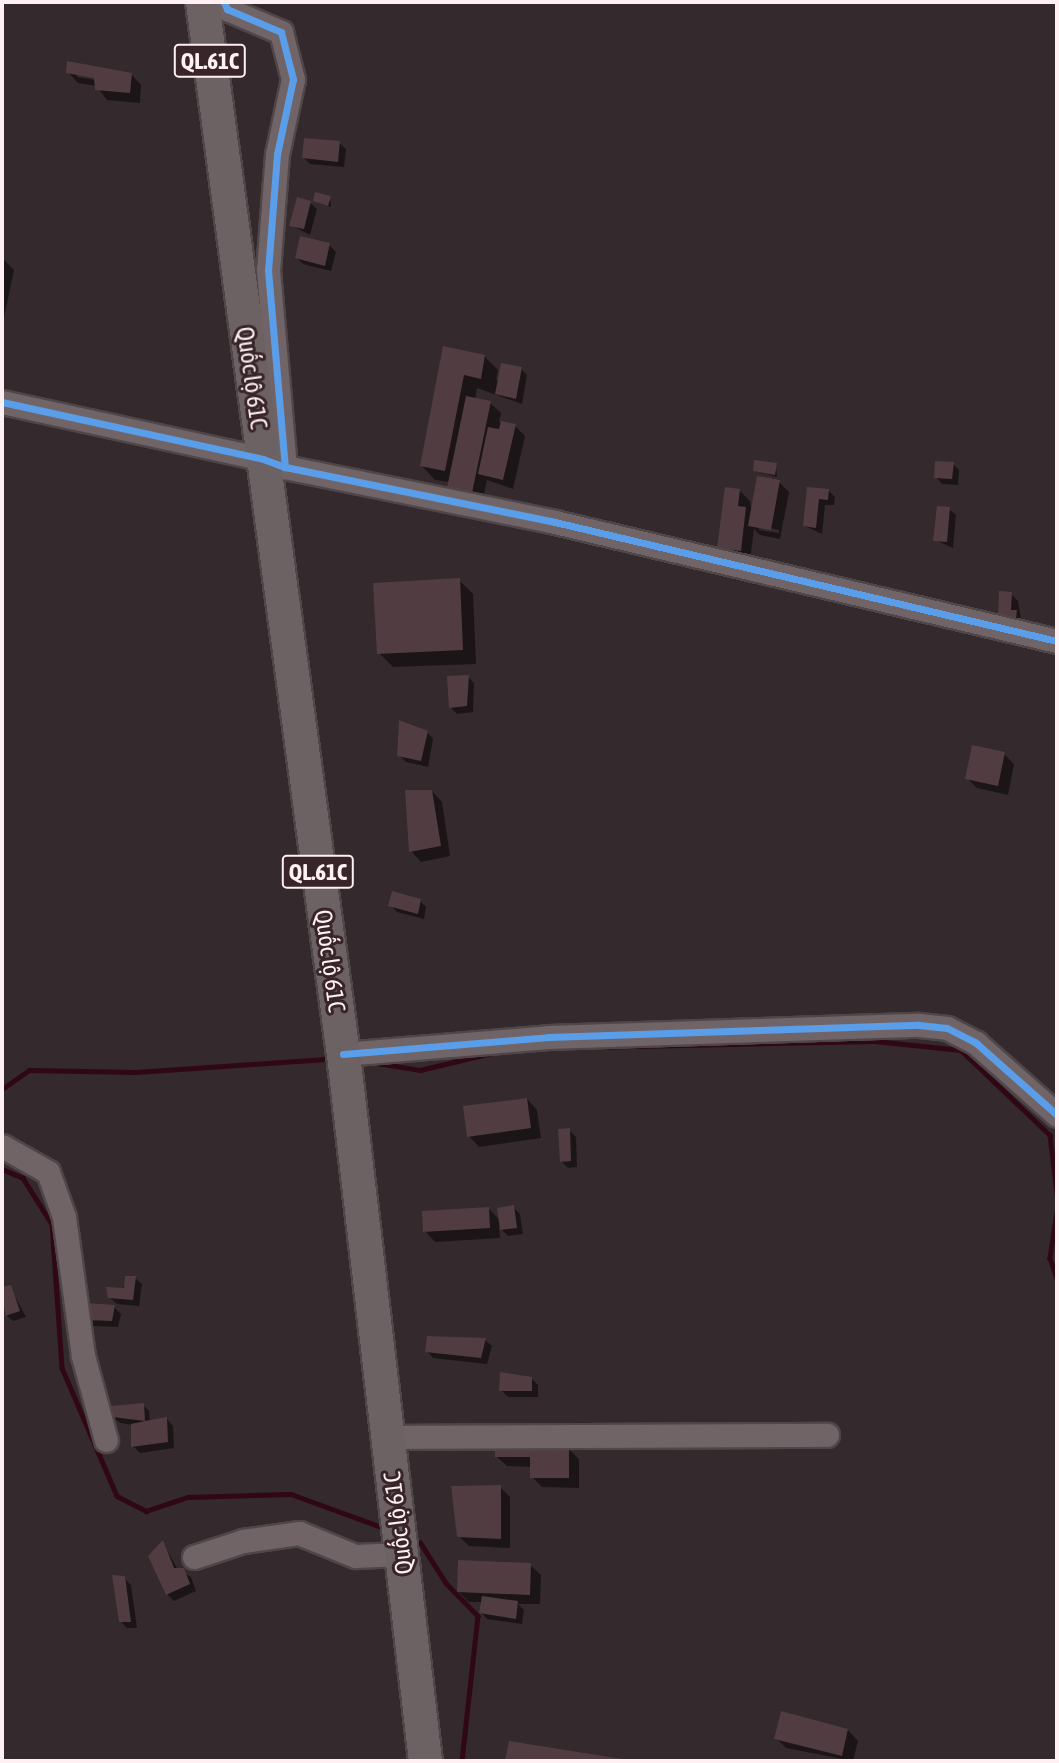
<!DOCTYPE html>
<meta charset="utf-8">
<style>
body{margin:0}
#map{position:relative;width:1059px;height:1763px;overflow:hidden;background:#34292c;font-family:"Asap Condensed",sans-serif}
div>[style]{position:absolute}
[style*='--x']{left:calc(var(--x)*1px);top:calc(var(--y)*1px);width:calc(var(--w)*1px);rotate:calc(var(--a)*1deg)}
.shadow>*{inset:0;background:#0007}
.stream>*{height:4.5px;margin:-2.25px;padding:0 2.25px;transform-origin:2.25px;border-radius:2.25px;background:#2f0715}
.building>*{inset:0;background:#513c42}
.roads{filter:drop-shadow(2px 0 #4f4649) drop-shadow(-2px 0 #4f4649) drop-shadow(0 2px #4f4649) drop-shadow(0 -2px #4f4649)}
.minor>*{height:23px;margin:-11.5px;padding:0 11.5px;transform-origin:11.5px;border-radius:11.5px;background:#716467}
.highway>*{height:33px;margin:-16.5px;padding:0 16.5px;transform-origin:16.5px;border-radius:16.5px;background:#6c6163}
.cycleway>*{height:7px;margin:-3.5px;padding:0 3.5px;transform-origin:3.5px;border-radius:3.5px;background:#5a9eea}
span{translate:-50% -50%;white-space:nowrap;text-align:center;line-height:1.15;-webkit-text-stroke:6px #382529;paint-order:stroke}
.shield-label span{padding:2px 5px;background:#382529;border:2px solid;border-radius:5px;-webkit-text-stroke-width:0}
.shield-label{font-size:23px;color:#fef0f3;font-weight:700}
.street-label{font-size:24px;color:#fef0f3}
.frame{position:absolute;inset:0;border:4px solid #fef0f3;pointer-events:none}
</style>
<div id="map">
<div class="shadow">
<i style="clip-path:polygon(evenodd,68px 72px,131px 74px,141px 85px,140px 103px,107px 100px,96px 86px,78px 83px,68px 72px,77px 73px,103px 78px,102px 81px,77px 77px,77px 73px)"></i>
<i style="clip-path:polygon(339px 143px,346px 149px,344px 167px,310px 164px,303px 157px)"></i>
<i style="clip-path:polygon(330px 197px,331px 207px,315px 201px)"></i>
<i style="clip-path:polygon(310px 203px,317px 209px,310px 235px,291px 225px)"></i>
<i style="clip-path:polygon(329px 245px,336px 252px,331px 271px,303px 264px,297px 258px)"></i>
<i style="clip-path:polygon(2px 258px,14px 270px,2px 327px)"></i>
<i style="clip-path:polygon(444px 349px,484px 356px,498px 370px,496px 380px,521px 369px,527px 375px,522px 404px,477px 388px,475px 400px,490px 403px,501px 413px,499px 422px,515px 426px,525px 436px,513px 489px,487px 480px,482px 503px,459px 498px,450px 482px,435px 480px,422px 466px)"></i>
<i style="clip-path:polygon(953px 464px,959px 470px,958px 485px,942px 484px,936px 477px)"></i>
<i style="clip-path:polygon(776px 465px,777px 477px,754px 471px)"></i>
<i style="clip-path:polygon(evenodd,779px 482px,789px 492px,780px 539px,760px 535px,754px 529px,750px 560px,729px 557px,719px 547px,739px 490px,750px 501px,752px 515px,779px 482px,759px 526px,779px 530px,779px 533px,759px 530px,759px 526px)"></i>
<i style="clip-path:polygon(809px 489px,829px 491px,835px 497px,834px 505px,825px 505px,822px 534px,805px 526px)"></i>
<i style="clip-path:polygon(949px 509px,956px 515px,953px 548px,935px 540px)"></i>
<i style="clip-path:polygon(459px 580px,473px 594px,476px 664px,393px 667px,379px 653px)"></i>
<i style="clip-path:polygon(1011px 594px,1018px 601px,1022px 625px,999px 617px)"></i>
<i style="clip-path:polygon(468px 677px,474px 683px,473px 712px,457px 714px,451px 708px)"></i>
<i style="clip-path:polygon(427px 732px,433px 739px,428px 767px,406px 762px,399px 755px)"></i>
<i style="clip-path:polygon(1004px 754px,1014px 764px,1008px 795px,977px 788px,967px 778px)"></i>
<i style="clip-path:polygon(432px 791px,442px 802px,450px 856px,421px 862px,411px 851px)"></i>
<i style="clip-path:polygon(420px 901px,426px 907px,424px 919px,397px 912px,390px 905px)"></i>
<i style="clip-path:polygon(527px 1099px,537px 1110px,541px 1138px,479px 1147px,469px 1136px)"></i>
<i style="clip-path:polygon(569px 1130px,576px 1137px,577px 1167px,568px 1168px,561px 1161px)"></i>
<i style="clip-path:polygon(513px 1207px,520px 1214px,523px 1234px,508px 1236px,499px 1227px,500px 1238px,435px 1242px,425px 1231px,488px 1208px,500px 1220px)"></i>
<i style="clip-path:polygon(135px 1278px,142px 1284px,139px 1306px,117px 1304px,110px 1298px)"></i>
<i style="clip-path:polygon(10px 1287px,26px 1317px,13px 1321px,2px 1312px,2px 1289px)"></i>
<i style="clip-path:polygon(114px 1307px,121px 1314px,118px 1327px,93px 1326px,87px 1319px)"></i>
<i style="clip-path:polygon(485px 1340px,492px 1346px,487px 1364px,433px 1358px,427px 1351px)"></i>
<i style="clip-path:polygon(531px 1378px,538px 1385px,538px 1397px,508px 1397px,501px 1390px)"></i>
<i style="clip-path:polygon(143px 1405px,149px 1411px,150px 1422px,167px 1419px,173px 1426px,174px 1448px,140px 1453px,133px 1446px,133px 1425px,120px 1423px,113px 1417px)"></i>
<i style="clip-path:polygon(569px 1449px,579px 1459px,579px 1488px,542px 1487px,532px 1477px,532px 1467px,507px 1466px,496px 1456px)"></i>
<i style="clip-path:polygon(500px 1487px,510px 1497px,510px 1548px,469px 1546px,459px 1536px)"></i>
<i style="clip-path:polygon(163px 1543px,178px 1570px,191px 1577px,196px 1591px,174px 1601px,167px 1594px)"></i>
<i style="clip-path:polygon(530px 1565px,541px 1575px,540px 1604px,518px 1604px,524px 1610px,522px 1624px,487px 1619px,481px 1612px,482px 1602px,469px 1602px,458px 1591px)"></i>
<i style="clip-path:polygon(124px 1578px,131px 1585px,137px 1628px,127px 1628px,120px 1621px)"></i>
<i style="clip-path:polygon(848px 1730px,858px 1741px,853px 1761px,786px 1748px,776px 1738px)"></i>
<i style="clip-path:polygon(510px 1743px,626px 1761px,507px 1761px)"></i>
</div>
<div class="stream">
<i style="--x:585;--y:1047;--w:290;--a:-1.2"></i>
<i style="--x:875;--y:1041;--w:86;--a:6"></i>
<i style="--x:961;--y:1050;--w:123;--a:43.7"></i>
<i style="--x:1050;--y:1135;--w:59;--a:83.2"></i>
<i style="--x:371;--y:1062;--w:50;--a:9.3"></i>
<i style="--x:420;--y:1070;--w:78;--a:-13.3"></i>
<i style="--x:2;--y:1089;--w:33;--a:-35"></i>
<i style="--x:29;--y:1070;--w:107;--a:1.1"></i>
<i style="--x:136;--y:1072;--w:190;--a:-3.9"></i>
<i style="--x:2;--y:1169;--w:23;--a:23"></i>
<i style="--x:23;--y:1178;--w:54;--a:57.8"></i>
<i style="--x:52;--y:1224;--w:144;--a:86"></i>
<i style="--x:62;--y:1368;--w:139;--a:66.7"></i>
<i style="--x:117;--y:1496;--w:33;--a:27"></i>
<i style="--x:146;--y:1511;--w:44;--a:-18.4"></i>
<i style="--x:188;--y:1497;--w:103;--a:-1.7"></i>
<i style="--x:291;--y:1494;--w:102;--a:20"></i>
<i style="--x:1057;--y:1212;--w:47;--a:98.7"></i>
<i style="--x:1050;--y:1258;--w:21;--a:71"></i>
<i style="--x:420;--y:1542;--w:49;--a:57.6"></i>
<i style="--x:446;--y:1583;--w:46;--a:45.9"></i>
<i style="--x:478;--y:1616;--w:146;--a:96.3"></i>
</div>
<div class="building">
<i style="clip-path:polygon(67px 61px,132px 73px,130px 93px,95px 90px,94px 78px,66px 73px)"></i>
<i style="clip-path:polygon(304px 138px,340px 141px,338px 162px,302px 158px)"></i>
<i style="clip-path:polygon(315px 192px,331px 196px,328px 206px,313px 201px)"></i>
<i style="clip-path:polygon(297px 197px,311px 201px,304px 229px,289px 226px)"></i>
<i style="clip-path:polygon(300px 236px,330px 243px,325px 266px,295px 258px)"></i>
<i style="clip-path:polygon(443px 346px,485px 355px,481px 379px,464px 375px,445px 471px,420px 466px)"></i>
<i style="clip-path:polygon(501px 363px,522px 367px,516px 399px,495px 394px)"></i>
<i style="clip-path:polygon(466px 396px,491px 401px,472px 493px,447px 488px)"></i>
<i style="clip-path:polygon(501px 421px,516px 424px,503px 480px,478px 474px,488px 427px,499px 429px)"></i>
<i style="clip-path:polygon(754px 460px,777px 463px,775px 475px,753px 471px)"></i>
<i style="clip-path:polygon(935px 461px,954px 462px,952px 479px,934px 478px)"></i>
<i style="clip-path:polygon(757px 476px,780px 480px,771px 530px,748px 526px)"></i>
<i style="clip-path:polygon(725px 487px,740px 489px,738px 506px,746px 507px,741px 551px,717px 548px)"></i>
<i style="clip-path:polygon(807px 487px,829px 489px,828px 500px,819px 499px,816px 528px,803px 526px)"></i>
<i style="clip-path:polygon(937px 506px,950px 507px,947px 542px,933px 541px)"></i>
<i style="clip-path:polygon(460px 578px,463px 650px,377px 654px,373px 583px)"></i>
<i style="clip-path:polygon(999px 591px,1012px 592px,1011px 610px,1017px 610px,1016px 619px,998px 618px)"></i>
<i style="clip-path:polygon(469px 675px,467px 706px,449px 708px,447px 676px)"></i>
<i style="clip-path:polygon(399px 720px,428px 731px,421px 761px,397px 756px)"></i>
<i style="clip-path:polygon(972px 745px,1005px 752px,998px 786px,965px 779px)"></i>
<i style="clip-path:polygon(405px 790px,432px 790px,441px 846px,409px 852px)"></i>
<i style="clip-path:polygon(392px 891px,421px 899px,418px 914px,388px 906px)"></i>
<i style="clip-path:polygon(527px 1098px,531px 1128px,467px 1137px,463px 1106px)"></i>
<i style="clip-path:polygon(570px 1128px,571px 1161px,560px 1162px,558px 1129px)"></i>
<i style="clip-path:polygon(514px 1205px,517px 1228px,500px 1230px,497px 1208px)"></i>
<i style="clip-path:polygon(489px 1207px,490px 1228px,423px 1232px,422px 1211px)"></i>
<i style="clip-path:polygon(125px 1276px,136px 1276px,133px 1300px,108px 1298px,106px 1287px,124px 1288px)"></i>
<i style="clip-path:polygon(11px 1285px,20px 1311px,5px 1316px,2px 1287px)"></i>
<i style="clip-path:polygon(87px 1303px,115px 1305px,112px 1321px,85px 1320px)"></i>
<i style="clip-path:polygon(427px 1336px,486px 1338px,481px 1358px,425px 1352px)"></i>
<i style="clip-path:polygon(500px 1372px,532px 1377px,532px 1391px,499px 1391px)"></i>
<i style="clip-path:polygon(144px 1403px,145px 1421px,167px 1417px,168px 1442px,131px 1447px,131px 1424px,145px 1421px,112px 1417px,111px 1406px)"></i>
<i style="clip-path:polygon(495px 1446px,569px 1447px,569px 1478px,530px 1478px,530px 1457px,495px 1457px)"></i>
<i style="clip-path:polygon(501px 1485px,501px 1539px,457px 1537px,451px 1486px)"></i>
<i style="clip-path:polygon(163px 1540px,174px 1568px,184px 1568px,190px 1584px,166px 1595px,148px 1556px)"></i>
<i style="clip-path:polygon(458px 1560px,531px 1563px,530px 1595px,457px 1592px)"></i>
<i style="clip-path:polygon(112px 1575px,125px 1576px,131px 1622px,119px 1622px)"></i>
<i style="clip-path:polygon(482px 1596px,518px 1601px,516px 1619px,479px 1613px)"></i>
<i style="clip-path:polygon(781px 1711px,848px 1729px,842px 1756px,774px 1739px)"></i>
<i style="clip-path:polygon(509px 1741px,628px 1760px,628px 1761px,505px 1761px)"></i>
</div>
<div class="roads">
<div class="minor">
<i style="--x:224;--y:2;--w:8;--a:67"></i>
<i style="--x:227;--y:9;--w:59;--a:23.1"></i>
<i style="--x:281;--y:32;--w:49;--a:75.7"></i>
<i style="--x:293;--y:79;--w:77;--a:102"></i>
<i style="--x:277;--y:154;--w:116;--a:94.4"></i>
<i style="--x:268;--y:270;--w:198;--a:85.1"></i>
<i style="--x:2;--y:402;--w:267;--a:12.3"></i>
<i style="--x:263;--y:459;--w:23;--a:20"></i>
<i style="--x:285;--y:467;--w:276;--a:11.5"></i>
<i style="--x:555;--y:522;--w:516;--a:13.34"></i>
<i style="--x:343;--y:1054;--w:206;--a:-4.7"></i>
<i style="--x:548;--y:1037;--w:371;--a:-1.9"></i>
<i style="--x:919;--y:1025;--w:28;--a:6"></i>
<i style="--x:947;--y:1028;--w:33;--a:27"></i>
<i style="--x:976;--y:1043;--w:108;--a:41.6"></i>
<i style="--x:2;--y:1146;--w:53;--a:29.5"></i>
<i style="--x:48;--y:1172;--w:48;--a:70.4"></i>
<i style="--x:64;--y:1217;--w:140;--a:82.2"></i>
<i style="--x:83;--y:1356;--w:87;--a:74.7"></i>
<i style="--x:388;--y:1437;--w:439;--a:-0.3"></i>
<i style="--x:194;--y:1557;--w:52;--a:-18.1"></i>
<i style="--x:243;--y:1541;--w:57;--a:-8.1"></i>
<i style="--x:299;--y:1533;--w:61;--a:22.3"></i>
<i style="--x:355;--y:1556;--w:46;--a:-2.5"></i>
</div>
<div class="highway">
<i style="--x:202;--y:2;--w:1061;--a:82.37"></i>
<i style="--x:343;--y:1054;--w:712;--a:83.38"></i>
</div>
</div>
<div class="cycleway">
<i style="--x:224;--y:2;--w:8;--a:67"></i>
<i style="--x:227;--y:9;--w:59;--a:23.1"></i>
<i style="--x:281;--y:32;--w:49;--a:75.7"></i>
<i style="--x:293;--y:79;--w:77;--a:102"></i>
<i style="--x:277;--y:154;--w:116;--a:94.4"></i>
<i style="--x:268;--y:270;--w:198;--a:85.1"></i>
<i style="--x:2;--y:402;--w:267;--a:12.3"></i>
<i style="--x:263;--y:459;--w:23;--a:20"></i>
<i style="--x:285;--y:467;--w:276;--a:11.5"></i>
<i style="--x:555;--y:522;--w:516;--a:13.34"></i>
<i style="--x:343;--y:1054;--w:206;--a:-4.7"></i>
<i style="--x:548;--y:1037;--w:371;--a:-1.9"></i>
<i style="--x:919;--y:1025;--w:28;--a:6"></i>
<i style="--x:947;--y:1028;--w:33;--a:27"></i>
<i style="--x:976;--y:1043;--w:108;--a:41.6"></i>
</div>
<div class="shield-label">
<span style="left:210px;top:61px">QL.61C</span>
<span style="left:318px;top:872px">QL.61C</span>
</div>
<div class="street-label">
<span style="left:252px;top:378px;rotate:82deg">Quốc lộ 61C</span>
<span style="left:330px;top:961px;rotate:82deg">Quốc lộ 61C</span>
<span style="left:398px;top:1523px;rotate:-97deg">Quốc lộ 61C</span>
</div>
<div class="frame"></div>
</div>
